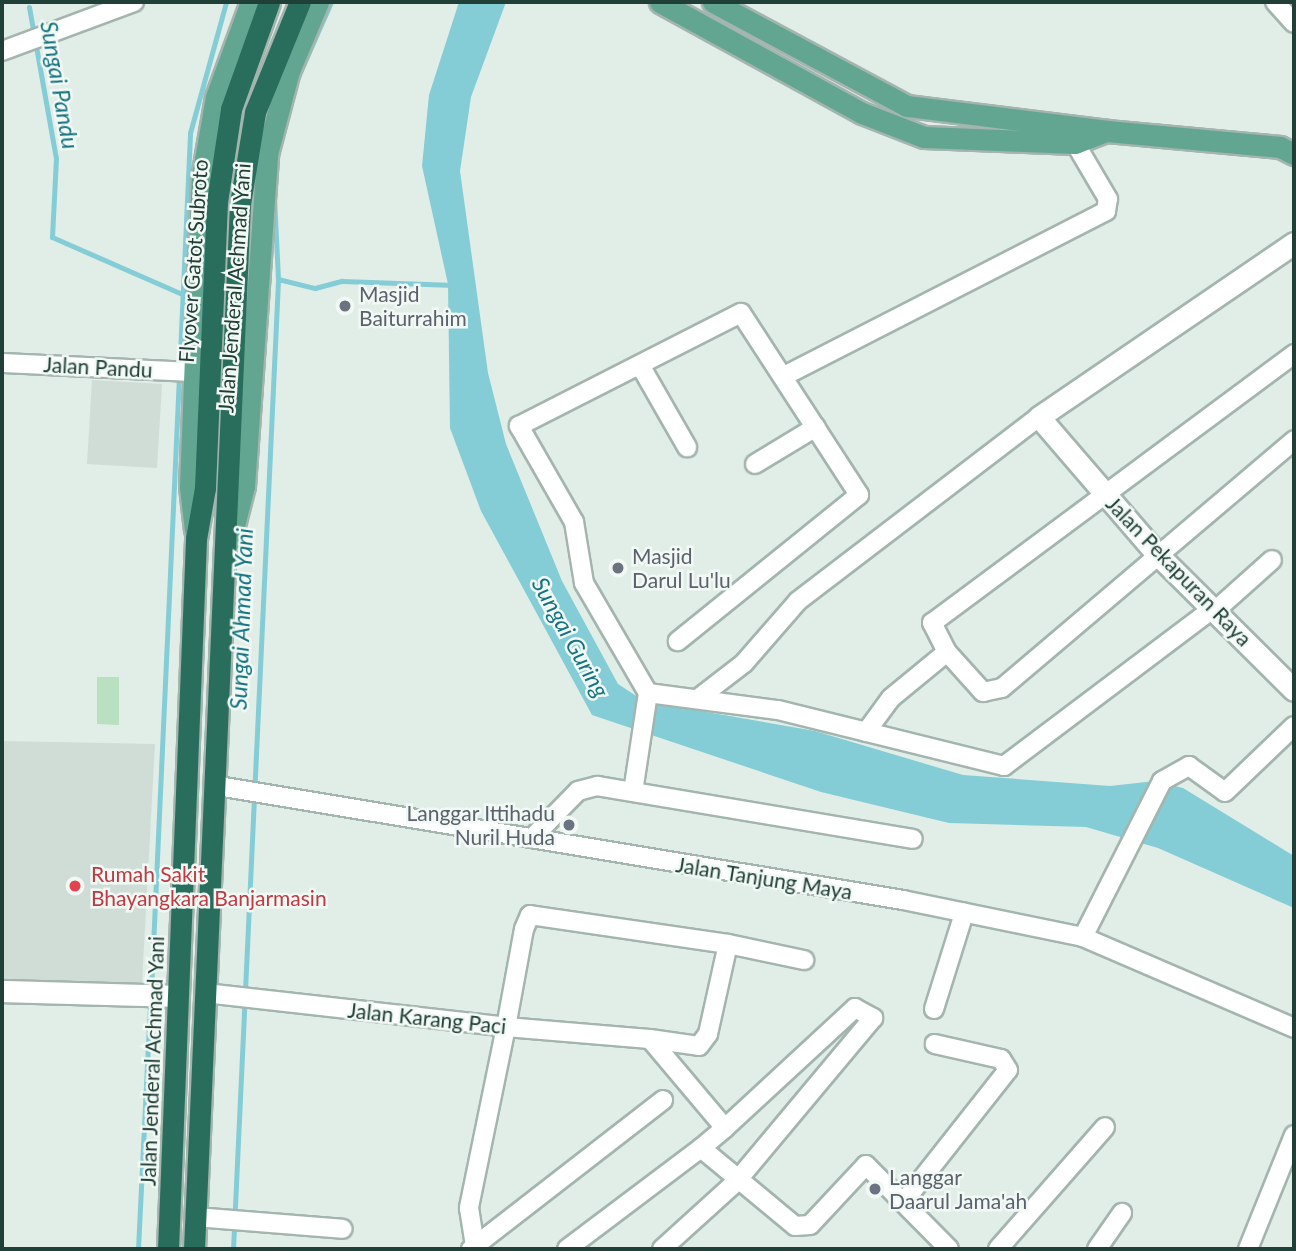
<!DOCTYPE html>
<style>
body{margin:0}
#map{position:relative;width:1296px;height:1251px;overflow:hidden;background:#e1ede7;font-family:Lato,sans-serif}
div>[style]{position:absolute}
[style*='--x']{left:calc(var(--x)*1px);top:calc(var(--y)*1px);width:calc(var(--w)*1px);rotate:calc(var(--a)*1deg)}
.built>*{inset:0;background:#cfddd6}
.green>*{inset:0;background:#b8e0c1}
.water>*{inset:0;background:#84cdd7}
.stream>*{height:5px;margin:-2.5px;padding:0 2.5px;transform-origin:2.5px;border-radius:2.5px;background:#84cdd7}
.roads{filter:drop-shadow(2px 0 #a3b5ae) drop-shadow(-2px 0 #a3b5ae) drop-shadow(0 2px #a3b5ae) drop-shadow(0 -2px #a3b5ae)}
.street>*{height:18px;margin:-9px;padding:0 9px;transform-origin:9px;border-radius:9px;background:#fff}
.secondary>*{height:21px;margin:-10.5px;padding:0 10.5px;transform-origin:10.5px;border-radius:10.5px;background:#fff}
.primary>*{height:21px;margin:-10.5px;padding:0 10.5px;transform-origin:10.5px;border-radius:10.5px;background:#62a692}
.highway>*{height:21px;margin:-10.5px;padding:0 10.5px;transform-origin:10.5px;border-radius:10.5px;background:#296e5d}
.dots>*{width:19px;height:19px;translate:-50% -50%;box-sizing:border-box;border:4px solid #f2f9f5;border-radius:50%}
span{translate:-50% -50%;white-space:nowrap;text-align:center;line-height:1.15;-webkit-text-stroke:5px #f2f9f5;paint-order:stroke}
.street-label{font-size:21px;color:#203f36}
.worship-label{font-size:21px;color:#5b616d}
.left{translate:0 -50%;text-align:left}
.right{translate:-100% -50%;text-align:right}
.health-label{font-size:21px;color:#be3a42}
.water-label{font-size:23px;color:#147381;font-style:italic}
.frame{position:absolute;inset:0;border:4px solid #203f36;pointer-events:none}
</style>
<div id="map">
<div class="built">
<i style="clip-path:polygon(92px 380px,162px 384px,157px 468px,87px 464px)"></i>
<i style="clip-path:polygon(2px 741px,155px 744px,142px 983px,2px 982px)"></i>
</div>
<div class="green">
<i style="clip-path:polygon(97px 677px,119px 677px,119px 725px,97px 724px)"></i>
</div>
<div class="water">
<i style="clip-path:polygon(459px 2px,506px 2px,471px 97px,460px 171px,488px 373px,506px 444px,562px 581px,618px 684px,644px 701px,815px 731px,963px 775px,1110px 786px,1155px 781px,1183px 788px,1294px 856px,1294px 908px,1158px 848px,1086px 827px,949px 823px,821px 792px,592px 715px,481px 511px,450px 428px,448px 284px,422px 166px,429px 95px)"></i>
</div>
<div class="stream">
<i style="--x:29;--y:7;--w:153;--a:79.9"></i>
<i style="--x:56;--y:158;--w:79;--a:92.9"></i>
<i style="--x:52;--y:237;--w:142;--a:23.7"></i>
<i style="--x:297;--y:79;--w:84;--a:-66.2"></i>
<i style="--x:278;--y:279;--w:38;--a:14"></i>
<i style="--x:315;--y:288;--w:28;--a:-15"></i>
<i style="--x:342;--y:281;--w:112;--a:2"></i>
<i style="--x:151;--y:990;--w:858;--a:-87.39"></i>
<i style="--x:190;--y:133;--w:136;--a:-74.6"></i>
<i style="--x:138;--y:1249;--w:249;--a:-87.2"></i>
<i style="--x:233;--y:1249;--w:971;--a:-87.34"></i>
<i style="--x:278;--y:279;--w:82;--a:-92.8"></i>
</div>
<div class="roads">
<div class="street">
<i style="--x:1275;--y:2;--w:28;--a:48"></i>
<i style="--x:2;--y:51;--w:141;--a:-20.4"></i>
<i style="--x:2;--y:363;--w:192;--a:2.7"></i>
<i style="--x:640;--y:365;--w:95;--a:60.2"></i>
<i style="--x:784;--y:376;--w:362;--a:-27.1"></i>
<i style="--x:1106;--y:211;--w:12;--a:-81"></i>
<i style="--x:1108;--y:199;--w:65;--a:-120.5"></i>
<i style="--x:755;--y:464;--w:71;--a:-31.2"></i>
<i style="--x:1216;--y:610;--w:75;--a:-41.8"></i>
<i style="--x:947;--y:652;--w:33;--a:-117"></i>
<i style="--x:932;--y:623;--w:451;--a:-36.6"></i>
<i style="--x:648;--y:693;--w:131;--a:7.5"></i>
<i style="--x:778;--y:710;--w:233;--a:13.9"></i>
<i style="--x:1004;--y:766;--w:263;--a:-37"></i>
<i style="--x:700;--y:697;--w:56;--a:-37.7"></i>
<i style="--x:744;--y:663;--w:82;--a:-48.9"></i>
<i style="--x:798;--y:601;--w:303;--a:-37.4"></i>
<i style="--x:866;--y:732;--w:42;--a:-53.7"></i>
<i style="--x:891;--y:698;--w:72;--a:-39.4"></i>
<i style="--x:947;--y:652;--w:54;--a:48"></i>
<i style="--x:983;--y:692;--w:19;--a:-12"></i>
<i style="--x:1002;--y:688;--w:383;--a:-40.3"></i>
<i style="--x:218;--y:786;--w:694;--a:9.45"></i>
<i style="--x:903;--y:900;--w:184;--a:11.6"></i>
<i style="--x:1083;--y:937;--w:230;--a:23.3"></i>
<i style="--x:633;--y:792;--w:100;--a:-81.4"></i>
<i style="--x:648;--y:693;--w:127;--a:-120.2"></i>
<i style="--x:584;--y:583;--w:62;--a:-99.3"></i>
<i style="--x:574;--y:522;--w:111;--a:-119.8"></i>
<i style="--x:519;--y:426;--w:249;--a:-27"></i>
<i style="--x:741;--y:313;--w:217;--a:57"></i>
<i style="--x:859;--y:495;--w:233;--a:141.1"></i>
<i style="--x:533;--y:837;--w:64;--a:-45.6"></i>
<i style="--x:578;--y:791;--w:20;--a:-15"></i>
<i style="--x:597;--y:786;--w:320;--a:9.5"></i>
<i style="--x:1083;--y:937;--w:175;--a:-63.1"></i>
<i style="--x:1162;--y:781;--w:31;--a:-29"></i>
<i style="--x:1189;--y:766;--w:44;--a:35.8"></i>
<i style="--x:1225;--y:792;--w:95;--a:-43.7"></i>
<i style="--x:728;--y:944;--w:78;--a:11.9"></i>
<i style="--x:205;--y:993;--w:303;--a:6.4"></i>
<i style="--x:506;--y:1027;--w:144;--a:4.8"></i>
<i style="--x:650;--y:1039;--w:49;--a:8.1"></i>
<i style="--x:699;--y:1046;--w:15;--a:-53"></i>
<i style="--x:708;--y:1034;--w:92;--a:-77.5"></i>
<i style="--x:728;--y:944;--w:200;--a:-171.7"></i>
<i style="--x:530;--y:915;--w:15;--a:113"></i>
<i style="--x:524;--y:929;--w:100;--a:100.4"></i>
<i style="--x:506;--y:1027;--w:185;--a:101.6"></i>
<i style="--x:469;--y:1208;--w:38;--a:81"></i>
<i style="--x:934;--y:1009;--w:101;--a:-72.6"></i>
<i style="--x:650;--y:1039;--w:116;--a:49.9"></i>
<i style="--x:725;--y:1128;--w:177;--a:-42.7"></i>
<i style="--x:855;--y:1008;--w:21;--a:29"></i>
<i style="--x:873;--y:1018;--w:214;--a:129.9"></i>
<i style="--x:736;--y:1182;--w:100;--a:137.8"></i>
<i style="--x:725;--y:1128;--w:31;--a:140"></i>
<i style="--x:701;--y:1148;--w:122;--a:39.7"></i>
<i style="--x:795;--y:1226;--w:15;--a:-4"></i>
<i style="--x:810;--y:1225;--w:82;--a:-47"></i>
<i style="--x:866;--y:1165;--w:118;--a:45.3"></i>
<i style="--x:906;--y:1199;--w:164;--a:-51.7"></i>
<i style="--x:1008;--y:1070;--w:13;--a:-122"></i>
<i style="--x:1001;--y:1059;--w:68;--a:-167.2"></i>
<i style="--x:195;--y:1217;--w:148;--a:4.6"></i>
<i style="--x:471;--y:1249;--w:243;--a:-37.8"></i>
<i style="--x:567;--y:1249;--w:168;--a:-37"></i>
<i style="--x:998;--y:1249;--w:162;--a:-48.7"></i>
<i style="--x:1097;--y:1249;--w:44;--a:-55.2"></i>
<i style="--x:1248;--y:1249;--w:123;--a:-68"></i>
</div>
<div class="secondary">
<i style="--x:1294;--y:243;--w:309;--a:145.7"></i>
<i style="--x:1039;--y:417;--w:179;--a:49.3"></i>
<i style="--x:1156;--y:553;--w:194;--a:44.8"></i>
<i style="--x:2;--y:991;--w:176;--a:1.6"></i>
</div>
<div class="primary">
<i style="--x:660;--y:2;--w:230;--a:28.8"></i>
<i style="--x:862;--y:113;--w:66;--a:21.2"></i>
<i style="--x:924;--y:137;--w:151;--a:2.3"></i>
<i style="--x:1075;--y:143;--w:34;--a:-21"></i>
<i style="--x:1107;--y:131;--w:174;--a:5.3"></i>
<i style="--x:1280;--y:147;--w:16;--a:27"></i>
<i style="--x:713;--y:2;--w:220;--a:28.2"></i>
<i style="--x:907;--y:106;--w:202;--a:7.1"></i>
<i style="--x:195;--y:530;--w:43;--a:-96.6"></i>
<i style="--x:190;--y:487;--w:310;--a:-87.8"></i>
<i style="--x:202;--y:177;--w:81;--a:-80.1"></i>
<i style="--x:216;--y:97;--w:101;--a:-69.8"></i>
<i style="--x:230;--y:541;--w:57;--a:-75.7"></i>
<i style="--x:244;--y:486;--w:333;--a:-86"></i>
<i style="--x:267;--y:154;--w:86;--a:-75.2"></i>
<i style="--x:289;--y:71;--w:75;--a:-67.2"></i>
</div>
<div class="highway">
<i style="--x:168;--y:1249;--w:711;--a:-87.74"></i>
<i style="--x:196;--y:539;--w:52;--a:-80"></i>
<i style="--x:205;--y:488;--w:286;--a:-87.6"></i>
<i style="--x:217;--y:202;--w:94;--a:-81.4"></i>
<i style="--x:231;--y:109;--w:114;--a:-70.4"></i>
<i style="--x:194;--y:1249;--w:1046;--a:-87.48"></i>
<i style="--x:240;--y:204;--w:93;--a:-80.7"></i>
<i style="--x:255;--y:112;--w:119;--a:-67.8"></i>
</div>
</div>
<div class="dots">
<i style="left:345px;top:306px;background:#6b7280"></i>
<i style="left:618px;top:568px;background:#6b7280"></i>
<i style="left:569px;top:825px;background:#6b7280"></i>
<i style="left:75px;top:886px;background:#e0444e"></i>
<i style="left:875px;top:1189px;background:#6b7280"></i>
</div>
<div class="street-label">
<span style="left:193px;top:261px;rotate:-86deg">Flyover Gatot Subroto</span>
<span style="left:234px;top:288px;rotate:-86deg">Jalan Jenderal Achmad Yani</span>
<span style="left:98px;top:367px;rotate:3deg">Jalan Pandu</span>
<span style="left:1179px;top:571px;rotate:46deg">Jalan Pekapuran Raya</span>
<span style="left:764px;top:878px;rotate:9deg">Jalan Tanjung Maya</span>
<span style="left:427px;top:1018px;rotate:6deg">Jalan Karang Paci</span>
<span style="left:152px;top:1061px;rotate:-88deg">Jalan Jenderal Achmad Yani</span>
</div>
<div class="worship-label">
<span class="left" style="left:359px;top:306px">Masjid<br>Baiturrahim</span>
<span class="left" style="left:632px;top:568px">Masjid<br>Darul Lu'lu</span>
<span class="right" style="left:555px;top:825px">Langgar Ittihadu<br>Nuril Huda</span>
<span class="left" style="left:889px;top:1189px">Langgar<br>Daarul Jama'ah</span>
</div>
<div class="health-label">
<span class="left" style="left:91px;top:886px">Rumah Sakit<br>Bhayangkara Banjarmasin</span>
</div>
<div class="water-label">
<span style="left:60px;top:85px;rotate:80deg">Sungai Pandu</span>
<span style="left:241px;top:619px;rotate:-88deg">Sungai Ahmad Yani</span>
<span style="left:571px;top:637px;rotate:61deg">Sungai Guring</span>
</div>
<div class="frame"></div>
</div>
